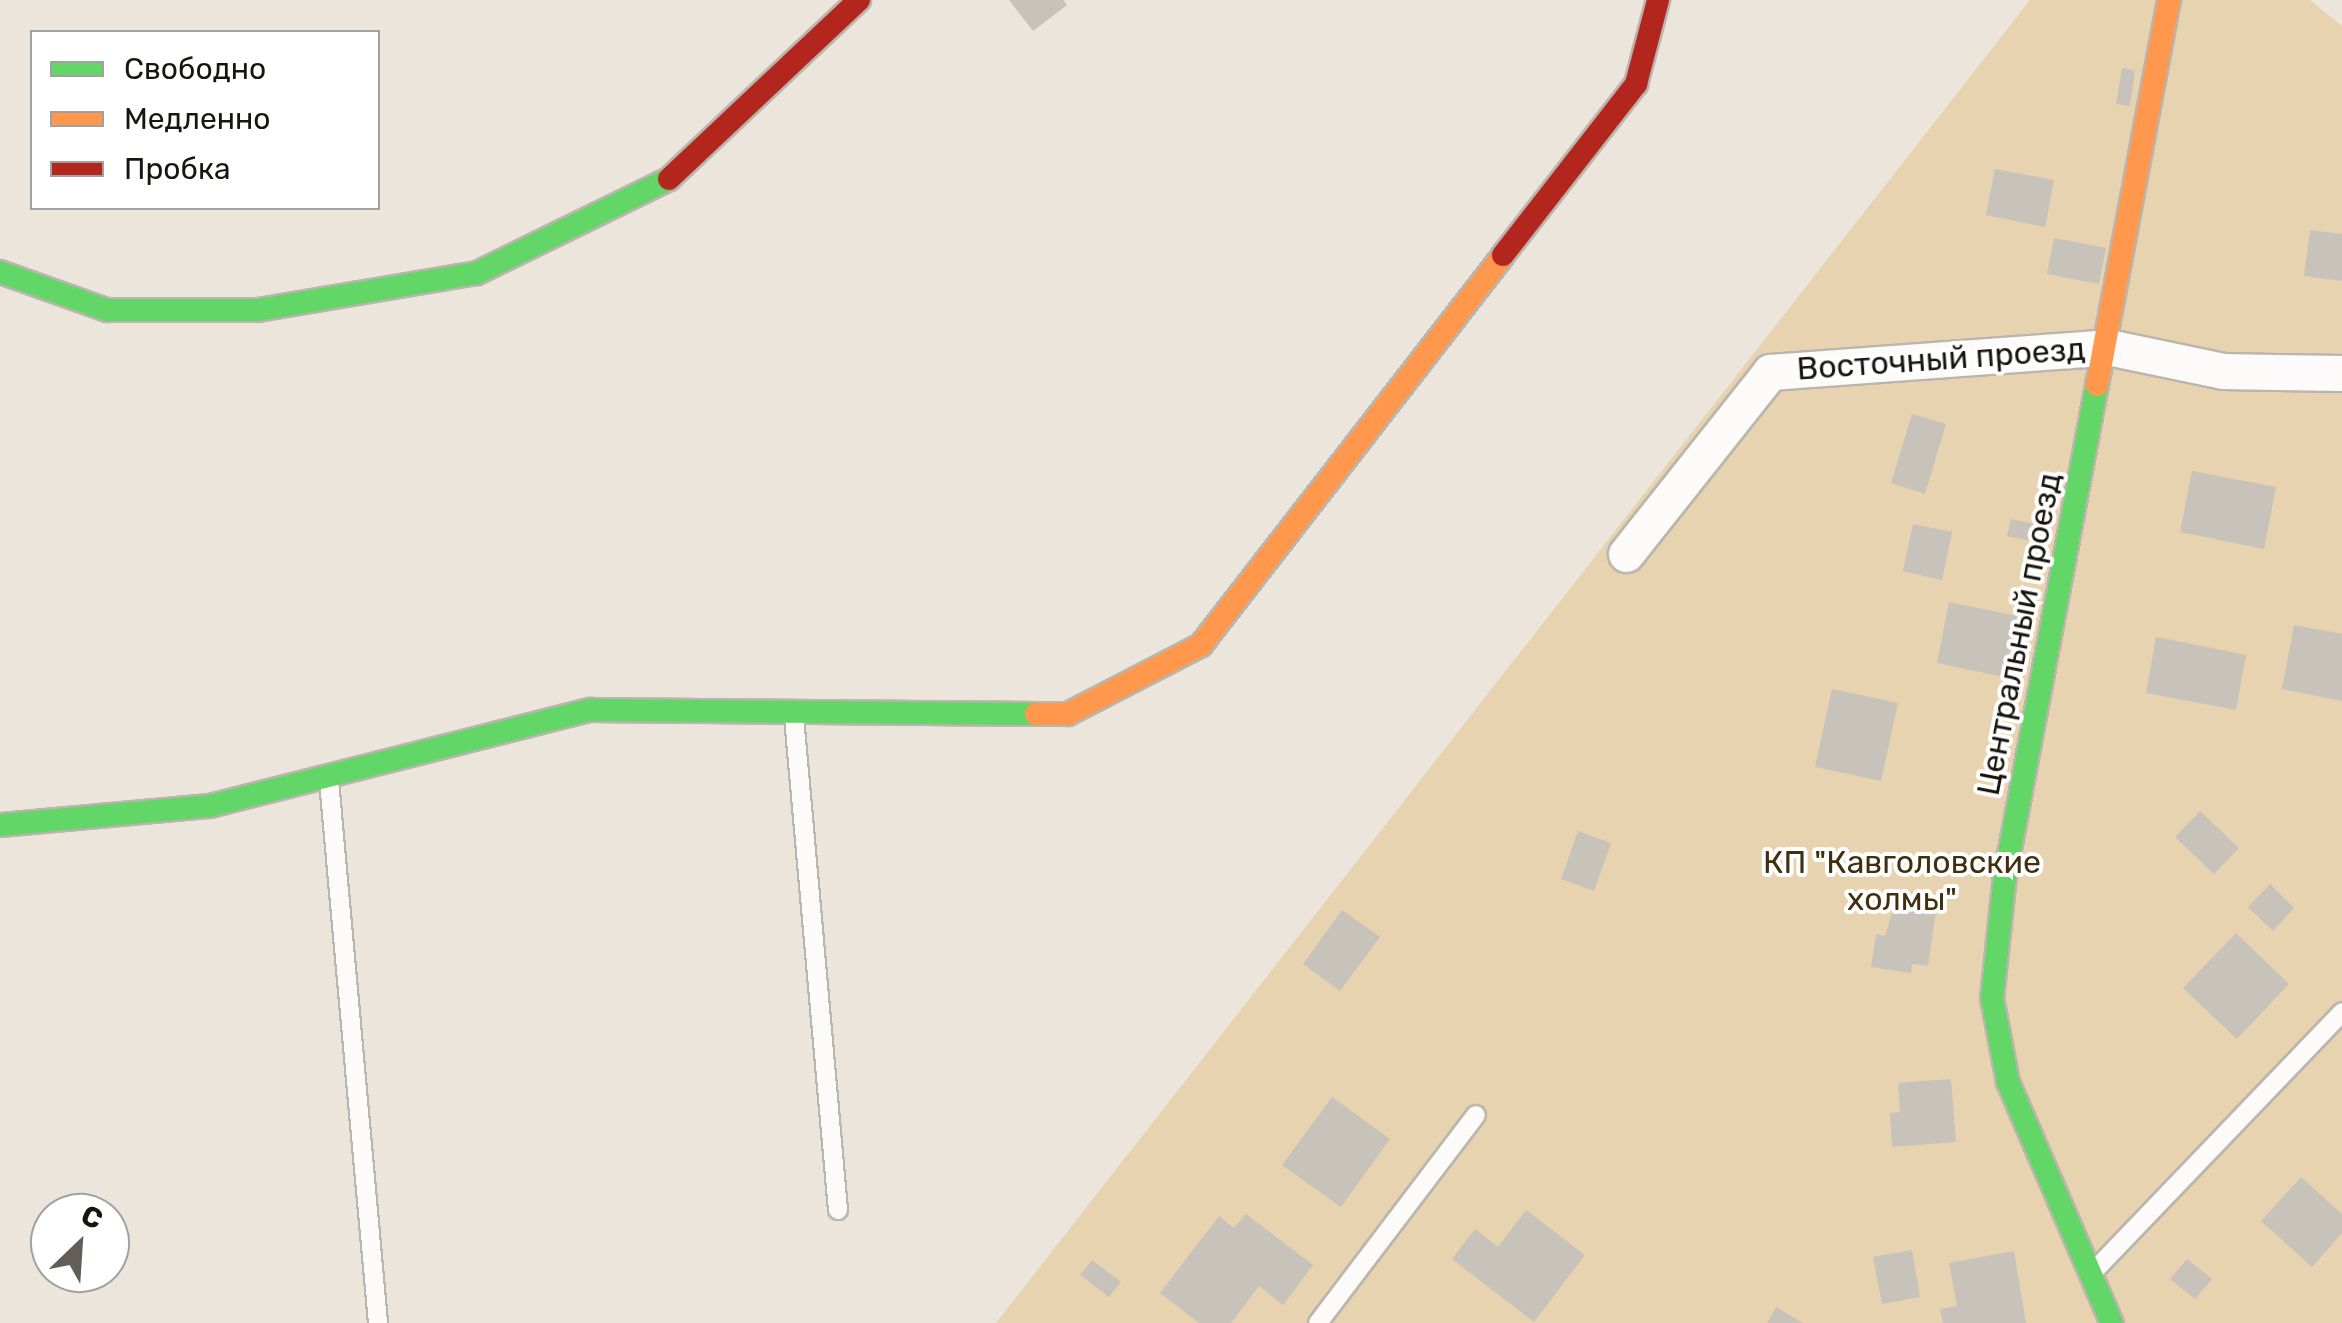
<!DOCTYPE html>
<meta charset="utf-8">
<style>
body{margin:0}
#map{position:relative;width:2342px;height:1323px;overflow:hidden;background:#ebe5db;font-family:Rubik,sans-serif}
div>[style]{position:absolute}
[style*='--x']{left:calc(var(--x)*1px);top:calc(var(--y)*1px);width:calc(var(--w)*1px);rotate:calc(var(--a)*1deg)}
.green>*{inset:0;background:#e7d3b0}
.building>*{inset:0;background:#c7c2ba}
.roads{filter:drop-shadow(2px 0 #bab5ad) drop-shadow(-2px 0 #bab5ad) drop-shadow(0 2px #bab5ad) drop-shadow(0 -2px #bab5ad)}
.lane>*{height:18px;margin:-9px;padding:0 9px;transform-origin:9px;border-radius:9px;background:#fcfbfa}
.street>*{height:35px;margin:-17.5px;padding:0 17.5px;transform-origin:17.5px;border-radius:17.5px;background:#fcfbfa}
.fast>*{height:22px;margin:-11px;padding:0 11px;transform-origin:11px;border-radius:11px;background:#63d668}
.slow>*{height:22px;margin:-11px;padding:0 11px;transform-origin:11px;border-radius:11px;background:#ff974d}
.jam>*{height:22px;margin:-11px;padding:0 11px;transform-origin:11px;border-radius:11px;background:#b3261e}
span{translate:-50% -50%;white-space:nowrap;text-align:center;line-height:1.15;-webkit-text-stroke:8px #fff;paint-order:stroke}
.street-label{font-size:32px;color:#18150e}
.park-label{font-size:32px;color:#403010}
.legend{position:absolute;left:30px;top:30px;width:350px;height:180px;box-sizing:border-box;background:#fff;border:2px solid #a3a19f;margin:0;padding:12px 18px;list-style:none;font-size:30px;color:#18150e}
.legend li{display:flex;align-items:center;gap:20px;height:50px}
.legend b{width:50px;border:2px solid #a3a19f}
.north{position:absolute;left:30px;top:1193px;width:100px;height:100px;box-sizing:border-box;background:#fff;border:2px solid #a3a19f;border-radius:50%;rotate:25deg;font-size:28px;font-weight:700;line-height:40px;text-align:center;color:#18150e}
.north::after{content:'';display:block;margin:auto;width:35px;height:45px;background:#625e56;clip-path:polygon(50% 0,100% 100%,50% 72%,0 100%)}
</style>
<div id="map">
<div class="green">
<i style="clip-path:polygon(2030px 0,2310px 0,2342px 26px,2342px 1323px,996px 1323px)"></i>
</div>
<div class="building">
<i style="clip-path:polygon(1009px 0,1063px 0,1067px 5px,1033px 31px)"></i>
<i style="clip-path:polygon(2122px 68px,2135px 70px,2130px 106px,2116px 104px)"></i>
<i style="clip-path:polygon(1995px 169px,2054px 180px,2045px 227px,1986px 215px)"></i>
<i style="clip-path:polygon(2310px 230px,2342px 234px,2342px 281px,2304px 276px)"></i>
<i style="clip-path:polygon(2054px 238px,2106px 248px,2099px 284px,2047px 274px)"></i>
<i style="clip-path:polygon(1912px 414px,1946px 424px,1925px 494px,1891px 483px)"></i>
<i style="clip-path:polygon(2192px 471px,2276px 487px,2264px 549px,2180px 532px)"></i>
<i style="clip-path:polygon(2011px 519px,2040px 525px,2036px 542px,2007px 536px)"></i>
<i style="clip-path:polygon(1913px 524px,1952px 532px,1942px 580px,1903px 571px)"></i>
<i style="clip-path:polygon(1949px 602px,2017px 616px,2004px 677px,1937px 663px)"></i>
<i style="clip-path:polygon(2294px 625px,2342px 634px,2342px 701px,2282px 689px)"></i>
<i style="clip-path:polygon(2156px 637px,2246px 655px,2236px 710px,2146px 693px)"></i>
<i style="clip-path:polygon(1832px 689px,1898px 703px,1881px 781px,1815px 767px)"></i>
<i style="clip-path:polygon(2200px 811px,2239px 848px,2214px 874px,2175px 837px)"></i>
<i style="clip-path:polygon(1578px 831px,1611px 843px,1594px 891px,1561px 879px)"></i>
<i style="clip-path:polygon(2270px 884px,2294px 908px,2273px 931px,2248px 907px)"></i>
<i style="clip-path:polygon(1897px 898px,1936px 911px,1928px 966px,1912px 964px,1911px 973px,1871px 967px,1876px 934px,1885px 936px)"></i>
<i style="clip-path:polygon(1342px 910px,1380px 937px,1340px 991px,1303px 964px)"></i>
<i style="clip-path:polygon(2236px 933px,2289px 984px,2237px 1039px,2183px 988px)"></i>
<i style="clip-path:polygon(1951px 1079px,1956px 1142px,1892px 1147px,1890px 1113px,1900px 1112px,1898px 1083px)"></i>
<i style="clip-path:polygon(1332px 1097px,1390px 1139px,1341px 1207px,1282px 1165px)"></i>
<i style="clip-path:polygon(2301px 1177px,2342px 1214px,2342px 1233px,2312px 1267px,2261px 1221px)"></i>
<i style="clip-path:polygon(1526px 1210px,1585px 1255px,1534px 1322px,1452px 1259px,1475px 1229px,1498px 1247px)"></i>
<i style="clip-path:polygon(1246px 1214px,1313px 1265px,1283px 1305px,1259px 1286px,1231px 1323px,1199px 1323px,1160px 1293px,1219px 1216px,1234px 1228px)"></i>
<i style="clip-path:polygon(1912px 1250px,1920px 1297px,1882px 1304px,1873px 1257px)"></i>
<i style="clip-path:polygon(2014px 1251px,2026px 1323px,1943px 1323px,1940px 1309px,1957px 1306px,1949px 1263px)"></i>
<i style="clip-path:polygon(2187px 1259px,2212px 1279px,2195px 1299px,2170px 1279px)"></i>
<i style="clip-path:polygon(1092px 1260px,1121px 1282px,1109px 1297px,1080px 1275px)"></i>
<i style="clip-path:polygon(1776px 1307px,1803px 1323px,1767px 1323px)"></i>
</div>
<div class="roads">
<div class="lane">
<i style="--x:794;--y:717;--w:495;--a:84.9"></i>
<i style="--x:329;--y:781;--w:544;--a:84.83"></i>
<i style="--x:2093;--y:1272;--w:360;--a:-46.2"></i>
<i style="--x:1318;--y:1323;--w:261;--a:-52.8"></i>
</div>
<div class="street">
<i style="--x:1626;--y:554;--w:232;--a:-51.6"></i>
<i style="--x:1770;--y:372;--w:339;--a:-4.2"></i>
<i style="--x:2108;--y:347;--w:117;--a:11.8"></i>
<i style="--x:2223;--y:371;--w:119;--a:1"></i>
</div>
<div class="fast">
<i style="--x:0;--y:272;--w:114;--a:19.6"></i>
<i style="--x:107;--y:310;--w:151;--a:0"></i>
<i style="--x:258;--y:310;--w:222;--a:-9.6"></i>
<i style="--x:477;--y:273;--w:214;--a:-26.1"></i>
<i style="--x:2097;--y:385;--w:499;--a:100.6"></i>
<i style="--x:2005;--y:875;--w:124;--a:96"></i>
<i style="--x:1992;--y:998;--w:86;--a:79.2"></i>
<i style="--x:2008;--y:1082;--w:262;--a:66.7"></i>
<i style="--x:0;--y:825;--w:211;--a:-5.2"></i>
<i style="--x:210;--y:806;--w:392;--a:-14.2"></i>
<i style="--x:590;--y:710;--w:446;--a:0.5"></i>
</div>
<div class="slow">
<i style="--x:2097;--y:385;--w:392;--a:-79.4"></i>
<i style="--x:1036;--y:714;--w:32;--a:0"></i>
<i style="--x:1068;--y:714;--w:150;--a:-27.4"></i>
<i style="--x:1201;--y:645;--w:493;--a:-52.2"></i>
</div>
<div class="jam">
<i style="--x:669;--y:179;--w:261;--a:-43.3"></i>
<i style="--x:1503;--y:255;--w:217;--a:-52.1"></i>
<i style="--x:1636;--y:84;--w:87;--a:-75.3"></i>
</div>
</div>
<div class="street-label">
<span style="left:1941px;top:359px;rotate:-4deg">Восточный проезд</span>
<span style="left:2019px;top:634px;rotate:-79deg">Центральный проезд</span>
</div>
<div class="park-label">
<span style="left:1902px;top:881px">КП "Кавголовские<br>холмы"</span>
</div>
<ul class="legend">
<li><b style="height:12px;background:#63d668"></b>Свободно</li>
<li><b style="height:12px;background:#ff974d"></b>Медленно</li>
<li><b style="height:12px;background:#b3261e"></b>Пробка</li>
</ul>
<div class="north">С</div>
</div>
